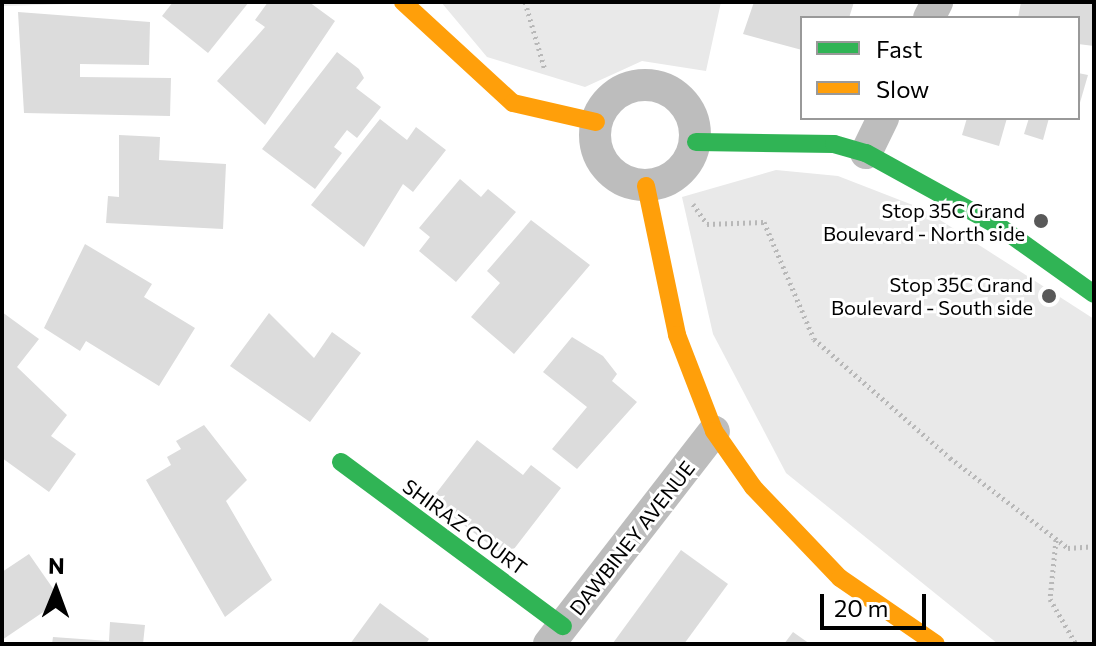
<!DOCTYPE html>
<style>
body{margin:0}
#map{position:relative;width:1096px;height:646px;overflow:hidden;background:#fff;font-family:Commissioner,sans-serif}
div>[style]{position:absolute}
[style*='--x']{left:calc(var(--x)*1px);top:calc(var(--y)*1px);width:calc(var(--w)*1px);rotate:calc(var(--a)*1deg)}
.green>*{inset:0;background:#e9e9e9}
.building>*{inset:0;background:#dcdcdc}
.path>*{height:5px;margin-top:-2.5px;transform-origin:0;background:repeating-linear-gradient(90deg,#b8b8b8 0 2px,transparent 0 6px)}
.street>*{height:32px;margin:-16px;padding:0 16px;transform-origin:16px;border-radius:16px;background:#bdbdbd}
.street>.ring{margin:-16px;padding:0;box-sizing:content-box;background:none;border:32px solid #bdbdbd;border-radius:50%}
.fast>*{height:18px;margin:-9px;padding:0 9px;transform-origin:9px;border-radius:9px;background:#30b455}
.slow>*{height:18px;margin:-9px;padding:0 9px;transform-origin:9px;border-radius:9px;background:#ff9f0a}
.dots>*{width:22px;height:22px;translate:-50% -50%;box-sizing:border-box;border:4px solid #fff;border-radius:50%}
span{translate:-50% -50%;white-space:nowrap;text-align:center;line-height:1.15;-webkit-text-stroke:6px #fff;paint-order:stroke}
.poi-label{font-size:20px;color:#000}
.right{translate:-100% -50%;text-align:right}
.street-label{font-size:20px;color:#000}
.frame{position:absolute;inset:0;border:4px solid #000;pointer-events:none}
.legend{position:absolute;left:800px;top:16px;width:280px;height:104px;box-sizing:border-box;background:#fff;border:2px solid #999;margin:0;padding:10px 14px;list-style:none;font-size:24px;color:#000}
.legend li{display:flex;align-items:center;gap:16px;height:40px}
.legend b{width:40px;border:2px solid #999}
.north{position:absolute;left:16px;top:550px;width:80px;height:80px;-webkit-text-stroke:6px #fff;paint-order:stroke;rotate:1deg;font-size:22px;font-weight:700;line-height:32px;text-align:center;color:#000}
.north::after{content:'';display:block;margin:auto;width:28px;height:36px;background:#000;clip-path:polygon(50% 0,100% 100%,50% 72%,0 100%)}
.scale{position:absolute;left:820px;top:594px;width:106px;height:36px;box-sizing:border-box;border:4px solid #000;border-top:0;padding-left:10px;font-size:24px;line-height:28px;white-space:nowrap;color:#000;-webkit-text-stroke:6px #fff;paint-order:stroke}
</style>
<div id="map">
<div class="green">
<i style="clip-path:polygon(2px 2px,141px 2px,2px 6px)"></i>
<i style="clip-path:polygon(441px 2px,721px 2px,706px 71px,642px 61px,585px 87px,487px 57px)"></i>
<i style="clip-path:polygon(776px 170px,838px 176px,923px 209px,1094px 319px,1094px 644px,998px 644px,786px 473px,713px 334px,682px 197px)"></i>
</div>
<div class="building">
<i style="clip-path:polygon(173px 2px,249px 2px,208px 53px,162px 16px)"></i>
<i style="clip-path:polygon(268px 2px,309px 2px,335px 21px,265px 125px,217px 81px,265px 27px,255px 20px)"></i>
<i style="clip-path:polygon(754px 2px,854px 2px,849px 18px,802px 18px,802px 50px,743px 34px)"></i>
<i style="clip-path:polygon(1021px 2px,1094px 2px,1094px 46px,1078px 44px,1078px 18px,1018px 18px)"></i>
<i style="clip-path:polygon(18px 12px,150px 22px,149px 65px,80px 64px,80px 77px,171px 78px,170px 116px,24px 113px)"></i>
<i style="clip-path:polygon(337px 52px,359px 69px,364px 78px,356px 88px,381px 107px,357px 138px,347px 130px,334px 147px,342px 153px,315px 189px,262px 149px)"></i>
<i style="clip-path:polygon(1078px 73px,1088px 75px,1079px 106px,1078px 106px)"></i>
<i style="clip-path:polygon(967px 118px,1007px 118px,999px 146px,962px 135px)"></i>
<i style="clip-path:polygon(1029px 118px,1049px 118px,1043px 140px,1024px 134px)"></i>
<i style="clip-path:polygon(380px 119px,407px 140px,416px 127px,446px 150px,413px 192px,403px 184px,364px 247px,311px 205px)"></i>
<i style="clip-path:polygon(119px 135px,160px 137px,159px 160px,226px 164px,223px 229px,106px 223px,108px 196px,119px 197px)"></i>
<i style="clip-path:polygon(460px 179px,481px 197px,488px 189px,516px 212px,456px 282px,419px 251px,430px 237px,419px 228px)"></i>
<i style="clip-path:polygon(531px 220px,590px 265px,514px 354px,471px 317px,500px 283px,487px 271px)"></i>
<i style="clip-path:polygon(85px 244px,152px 284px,144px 297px,195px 328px,159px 386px,86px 341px,80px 351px,44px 328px)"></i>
<i style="clip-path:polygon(2px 312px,39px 339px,17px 367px,67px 415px,51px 436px,76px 454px,49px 492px,2px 458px)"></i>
<i style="clip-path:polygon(269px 313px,314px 358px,332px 332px,361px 353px,310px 422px,230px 366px)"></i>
<i style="clip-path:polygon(572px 337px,603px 356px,617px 374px,612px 381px,637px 402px,577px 469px,552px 449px,587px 407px,543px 372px)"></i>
<i style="clip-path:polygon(204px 425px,247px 480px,226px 501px,272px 580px,225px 617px,146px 480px,171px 465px,167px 457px,181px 449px,176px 441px)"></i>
<i style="clip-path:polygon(477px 440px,523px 475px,531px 465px,561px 488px,507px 558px,431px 500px)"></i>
<i style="clip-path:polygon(681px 550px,728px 584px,684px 644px,613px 643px)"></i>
<i style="clip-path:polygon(29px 554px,61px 600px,2px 640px,2px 572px)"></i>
<i style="clip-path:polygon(380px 603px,429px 639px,426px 644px,350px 644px)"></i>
<i style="clip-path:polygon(110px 622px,145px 625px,143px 644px,52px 644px,53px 637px,109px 641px)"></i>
<i style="clip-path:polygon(793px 632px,810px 644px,784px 644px)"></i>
</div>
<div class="path">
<i style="--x:525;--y:2;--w:71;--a:73.6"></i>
<i style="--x:693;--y:204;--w:24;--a:55"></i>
<i style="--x:707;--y:224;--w:57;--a:-2"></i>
<i style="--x:764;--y:222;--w:127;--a:66.9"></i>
<i style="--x:814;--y:339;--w:181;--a:41.2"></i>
<i style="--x:950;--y:458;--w:148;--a:37.3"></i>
<i style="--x:1068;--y:548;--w:26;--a:-4"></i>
<i style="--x:1056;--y:540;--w:59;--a:95.8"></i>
<i style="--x:1050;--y:599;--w:52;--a:60"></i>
</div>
<div class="street">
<i style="--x:929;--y:18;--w:18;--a:-63"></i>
<i class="ring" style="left:595px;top:85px;width:68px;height:68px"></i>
<i style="--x:866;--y:153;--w:39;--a:-64"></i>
<i style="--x:549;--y:644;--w:269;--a:-52.2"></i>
</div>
<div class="fast">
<i style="--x:696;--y:142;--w:138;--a:0.8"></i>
<i style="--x:834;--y:144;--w:33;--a:16"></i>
<i style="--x:866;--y:153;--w:153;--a:28.9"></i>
<i style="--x:1000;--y:227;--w:115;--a:35.5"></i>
<i style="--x:341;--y:462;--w:276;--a:36.5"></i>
</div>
<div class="slow">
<i style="--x:403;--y:2;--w:149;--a:42.6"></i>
<i style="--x:513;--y:103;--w:85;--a:12.9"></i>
<i style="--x:646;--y:186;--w:152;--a:78.2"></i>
<i style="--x:677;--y:335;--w:103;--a:68.9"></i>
<i style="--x:714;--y:431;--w:68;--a:55.1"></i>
<i style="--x:753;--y:487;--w:126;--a:46.3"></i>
<i style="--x:840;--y:578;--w:116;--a:34.5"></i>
</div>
<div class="dots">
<i style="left:1041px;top:221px;background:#595959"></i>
<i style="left:1049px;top:296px;background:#595959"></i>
</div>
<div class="poi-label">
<span class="right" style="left:1025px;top:222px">Stop 35C Grand<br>Boulevard - North side</span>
<span class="right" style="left:1033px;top:296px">Stop 35C Grand<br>Boulevard - South side</span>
</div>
<div class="street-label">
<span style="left:465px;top:527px;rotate:36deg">SHIRAZ COURT</span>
<span style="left:632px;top:538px;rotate:-52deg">DAWBINEY AVENUE</span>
</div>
<div class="frame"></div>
<ul class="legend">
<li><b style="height:10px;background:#30b455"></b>Fast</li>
<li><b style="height:10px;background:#ff9f0a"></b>Slow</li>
</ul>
<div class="north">N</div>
<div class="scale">20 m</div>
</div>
